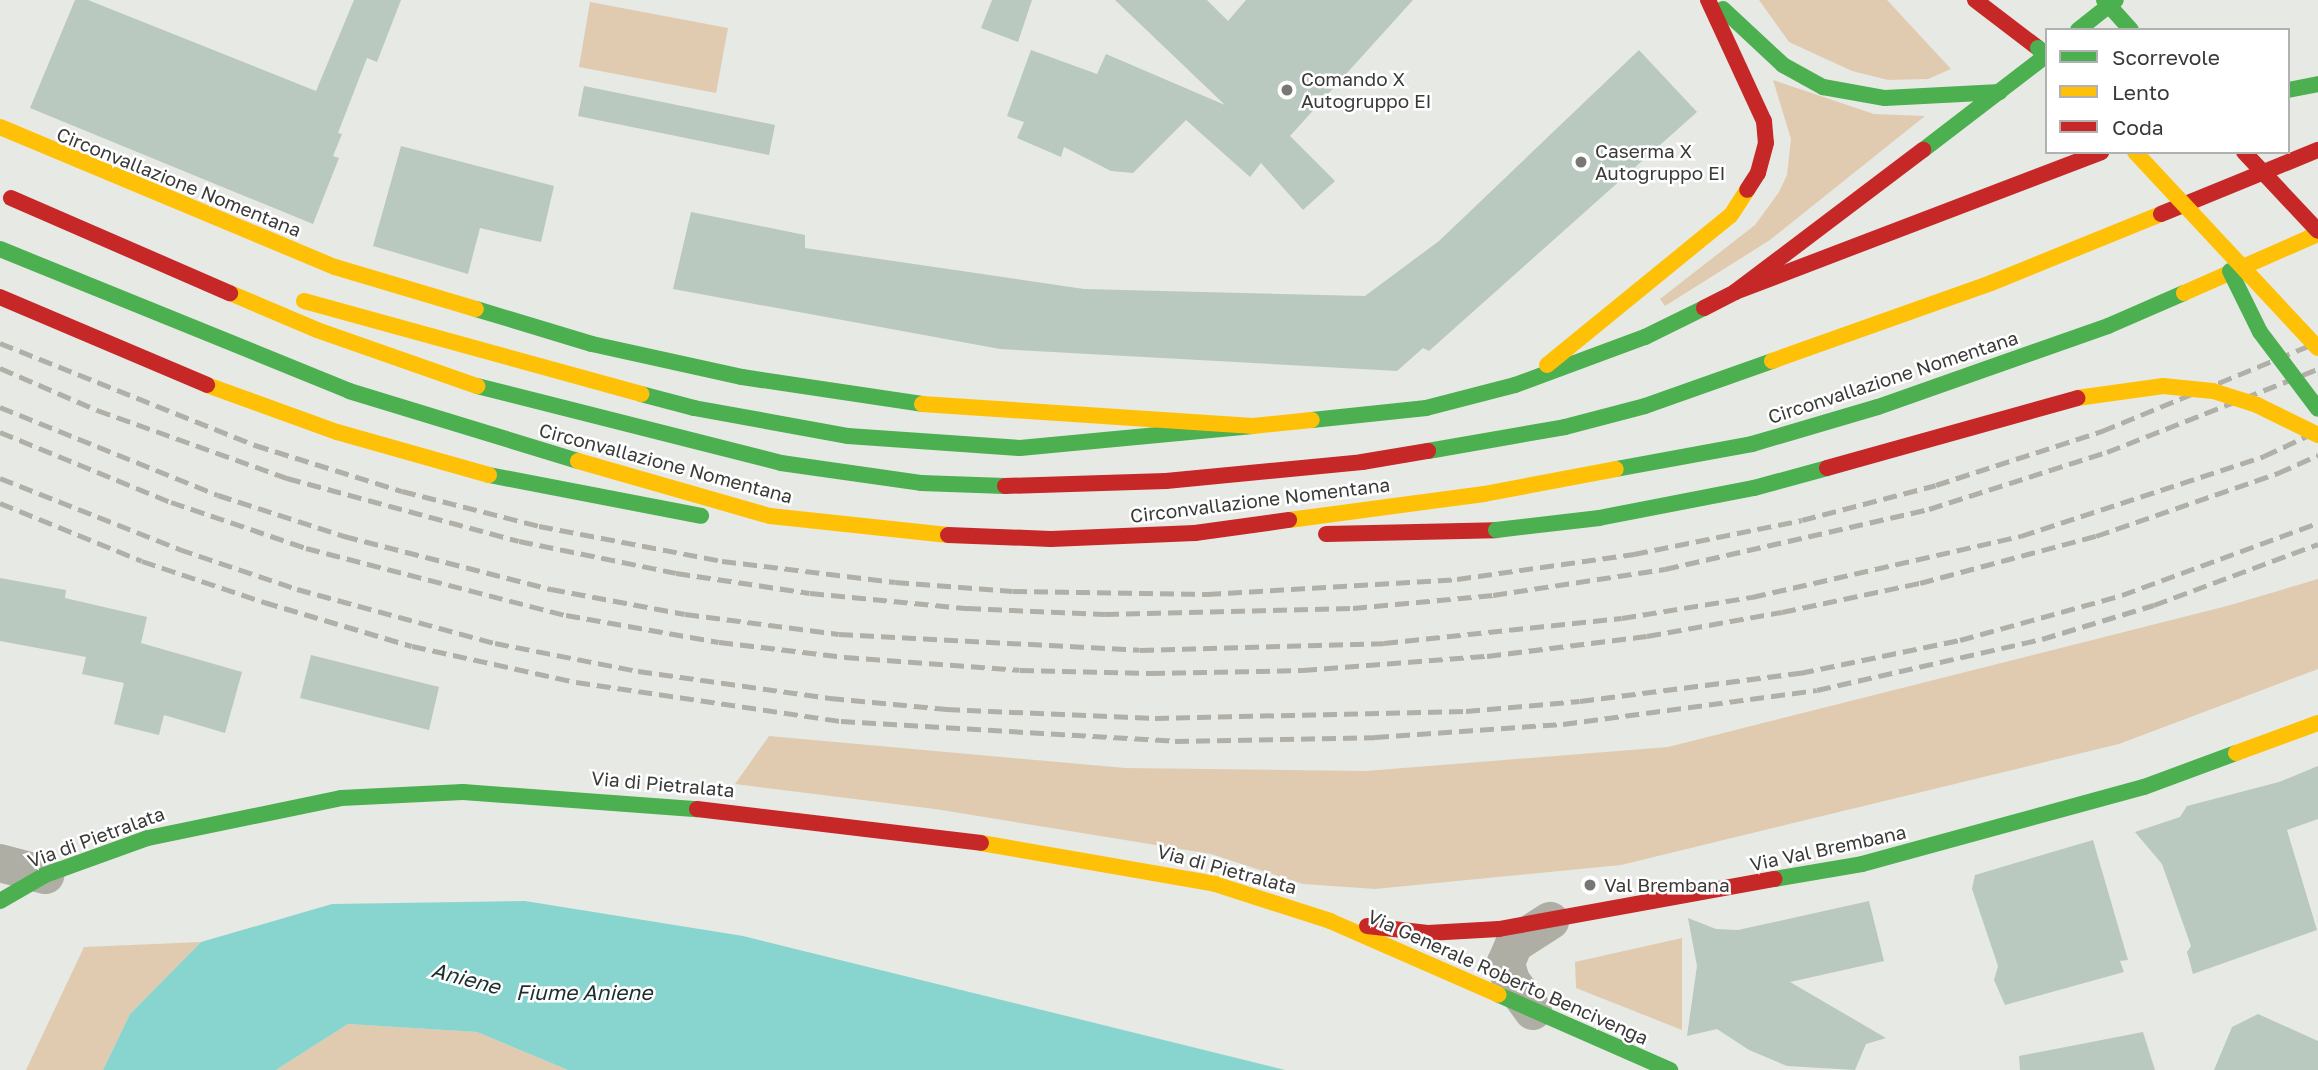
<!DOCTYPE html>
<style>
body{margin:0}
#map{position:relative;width:2318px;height:1070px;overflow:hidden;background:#e7e9e4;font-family:"Golos Text",sans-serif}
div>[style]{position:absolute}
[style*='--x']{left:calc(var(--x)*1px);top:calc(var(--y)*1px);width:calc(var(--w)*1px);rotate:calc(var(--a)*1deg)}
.green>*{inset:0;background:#e0cbb1}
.water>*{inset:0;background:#88d5cf}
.building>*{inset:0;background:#b9c9bf}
.street>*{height:38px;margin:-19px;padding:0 19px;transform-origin:19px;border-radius:19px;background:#afaea4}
.fast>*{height:16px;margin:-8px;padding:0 8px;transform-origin:8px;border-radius:8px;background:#4caf50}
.slow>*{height:16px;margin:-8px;padding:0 8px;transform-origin:8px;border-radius:8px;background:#ffc107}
.jam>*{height:16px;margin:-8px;padding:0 8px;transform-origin:8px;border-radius:8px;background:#c62828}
.rail>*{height:5px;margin-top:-2.5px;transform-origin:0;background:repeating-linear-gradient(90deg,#b0b0a9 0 14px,transparent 0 21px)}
.fast-bridge>*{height:16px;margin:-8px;padding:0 8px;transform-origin:8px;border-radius:8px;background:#4caf50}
.slow-bridge>*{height:16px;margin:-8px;padding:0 8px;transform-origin:8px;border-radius:8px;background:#ffc107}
.jam-bridge>*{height:16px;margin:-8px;padding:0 8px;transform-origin:8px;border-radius:8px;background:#c62828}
.dots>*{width:19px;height:19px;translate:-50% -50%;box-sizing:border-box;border:4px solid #fff;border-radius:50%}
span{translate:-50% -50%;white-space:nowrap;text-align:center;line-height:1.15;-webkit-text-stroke:5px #fff;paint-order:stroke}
.poi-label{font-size:19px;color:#3a3b39}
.left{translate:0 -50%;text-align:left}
.street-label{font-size:19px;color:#3a3b39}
.water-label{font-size:21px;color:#1b2f2e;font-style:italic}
.legend{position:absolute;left:2045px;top:28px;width:245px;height:126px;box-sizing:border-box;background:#fff;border:2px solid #b0b1b0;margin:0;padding:9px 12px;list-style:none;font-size:21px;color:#3a3b39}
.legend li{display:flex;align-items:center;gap:14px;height:35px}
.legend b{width:35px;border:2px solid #b0b1b0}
</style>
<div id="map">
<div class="green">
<i style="clip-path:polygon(1759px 0,1887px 0,1951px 69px,1928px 79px,1888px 80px,1852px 71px,1789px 42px)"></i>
<i style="clip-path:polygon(590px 2px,728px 28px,716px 93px,579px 67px)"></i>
<i style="clip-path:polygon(1773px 80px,1874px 114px,1925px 116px,1770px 240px,1665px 306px,1660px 299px,1755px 225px,1779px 192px,1787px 175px,1791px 139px)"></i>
<i style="clip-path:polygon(2318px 579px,2318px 669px,2119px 744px,1621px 865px,1375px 889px,1303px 884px,1211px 854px,935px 809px,735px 784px,769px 736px,1125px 768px,1366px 771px,1668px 747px,2227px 606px)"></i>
<i style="clip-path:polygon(1682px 938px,1682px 1030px,1576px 988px,1575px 962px)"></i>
<i style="clip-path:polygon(201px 942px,130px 1014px,103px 1070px,26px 1070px,84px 947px)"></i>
<i style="clip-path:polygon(348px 1024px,477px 1032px,568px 1070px,276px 1070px)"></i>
</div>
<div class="water">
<i style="clip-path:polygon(525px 901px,743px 936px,1285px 1070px,568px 1070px,477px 1032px,348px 1024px,276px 1070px,103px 1070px,130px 1014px,201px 942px,332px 904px)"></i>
</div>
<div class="building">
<i style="clip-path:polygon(75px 0,88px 0,316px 91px,354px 0,401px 0,377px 62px,367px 58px,338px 133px,342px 134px,333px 156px,339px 158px,313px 224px,30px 108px)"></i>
<i style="clip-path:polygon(992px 0,1032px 0,1018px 42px,981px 28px)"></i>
<i style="clip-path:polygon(1115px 0,1207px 0,1228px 21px,1246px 0,1413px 0,1290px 136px,1335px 181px,1303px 210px,1261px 163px,1250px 177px,1186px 120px,1133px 173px,1111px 171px,1064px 147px,1061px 157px,1017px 138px,1024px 122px,1007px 116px,1031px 50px,1097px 74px,1106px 54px,1225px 105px)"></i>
<i style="clip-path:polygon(1639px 50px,1697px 112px,1429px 351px,1423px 348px,1397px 371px,1000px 349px,673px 289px,691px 212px,805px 235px,805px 248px,1084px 289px,1365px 296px,1439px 241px)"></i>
<i style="clip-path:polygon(584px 86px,775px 125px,769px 155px,578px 116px)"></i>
<i style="clip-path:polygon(401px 146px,554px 186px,541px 242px,480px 228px,468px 274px,373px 246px)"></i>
<i style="clip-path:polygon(0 578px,66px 590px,65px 598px,147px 617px,141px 643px,242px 672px,225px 733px,164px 715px,159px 735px,114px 724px,124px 683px,82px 674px,86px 657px,0 641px)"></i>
<i style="clip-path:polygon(311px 655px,439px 687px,429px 730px,300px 698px)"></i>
<i style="clip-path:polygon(2318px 766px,2318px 819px,2287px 830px,2317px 930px,2193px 974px,2187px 952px,2191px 946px,2162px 864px,2135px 832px,2180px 817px,2187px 806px,2279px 782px)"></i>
<i style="clip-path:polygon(2093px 840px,2128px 960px,2120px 961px,2124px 972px,2005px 1005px,1994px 980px,1998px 966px,1972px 889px,1975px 875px)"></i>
<i style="clip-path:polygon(1869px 901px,1884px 961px,1790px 982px,1886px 1038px,1866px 1044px,1855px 1070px,1787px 1066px,1749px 1050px,1717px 1029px,1687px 1036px,1697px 966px,1688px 918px,1716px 929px,1738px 930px)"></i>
<i style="clip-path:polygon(2258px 1014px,2318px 1041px,2318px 1070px,2214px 1070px,2232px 1027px)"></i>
<i style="clip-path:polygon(2143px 1032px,2155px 1070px,2020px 1070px,2019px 1056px)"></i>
</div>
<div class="street">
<i style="--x:0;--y:863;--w:47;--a:14.9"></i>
<i style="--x:1533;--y:1011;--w:37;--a:-126"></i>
<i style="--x:1511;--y:981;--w:19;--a:-106"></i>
<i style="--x:1506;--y:963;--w:21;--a:-67"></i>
<i style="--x:1514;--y:944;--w:43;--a:-32.6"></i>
</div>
<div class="fast">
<i style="--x:1723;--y:9;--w:82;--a:43"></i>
<i style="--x:1783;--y:65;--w:46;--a:28.8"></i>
<i style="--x:1823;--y:87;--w:63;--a:10.1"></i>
<i style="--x:1885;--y:98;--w:115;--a:-3"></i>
<i style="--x:2078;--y:30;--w:48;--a:-38.3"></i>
<i style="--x:2288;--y:90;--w:31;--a:-11"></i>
<i style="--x:1923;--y:150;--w:156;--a:-37.5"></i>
<i style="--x:0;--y:249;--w:377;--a:22.1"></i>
<i style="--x:349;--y:391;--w:239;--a:17"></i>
<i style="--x:476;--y:309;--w:121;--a:16.8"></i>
<i style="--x:592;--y:344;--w:154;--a:12.4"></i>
<i style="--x:742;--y:377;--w:182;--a:8.5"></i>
<i style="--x:477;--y:386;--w:314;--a:14.2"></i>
<i style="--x:781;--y:463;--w:141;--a:8.1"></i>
<i style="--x:921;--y:483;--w:84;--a:2"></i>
<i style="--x:641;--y:394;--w:55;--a:14.8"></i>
<i style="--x:694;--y:408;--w:157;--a:10.3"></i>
<i style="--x:848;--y:436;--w:172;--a:4"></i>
<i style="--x:1020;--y:448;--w:234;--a:-5.4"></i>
<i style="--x:1312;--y:420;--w:115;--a:-6"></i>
<i style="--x:1426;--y:408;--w:92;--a:-14.5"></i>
<i style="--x:1515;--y:385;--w:139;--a:-20.3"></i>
<i style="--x:1645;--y:337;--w:66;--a:-26.2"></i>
<i style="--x:1428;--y:451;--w:139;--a:-9.9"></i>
<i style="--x:1565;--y:427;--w:83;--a:-14.7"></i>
<i style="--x:1645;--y:406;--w:135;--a:-19.5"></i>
<i style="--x:1616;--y:469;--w:138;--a:-10.4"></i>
<i style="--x:1752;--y:444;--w:131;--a:-16.4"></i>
<i style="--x:1878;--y:407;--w:244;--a:-19.4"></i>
<i style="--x:2108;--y:326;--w:83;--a:-23.5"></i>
<i style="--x:489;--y:475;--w:216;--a:10.9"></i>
<i style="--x:1775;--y:879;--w:88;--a:-9.8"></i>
<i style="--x:1862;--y:864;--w:292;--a:-15.3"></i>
<i style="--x:2144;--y:787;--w:98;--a:-20.3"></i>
<i style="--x:0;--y:901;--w:52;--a:-30"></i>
<i style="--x:45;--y:875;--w:109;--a:-19.8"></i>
<i style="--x:148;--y:838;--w:197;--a:-11.7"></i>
<i style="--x:341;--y:798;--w:122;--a:-2.8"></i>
<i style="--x:463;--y:792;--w:235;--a:4.2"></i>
<i style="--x:1499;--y:995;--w:187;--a:23.7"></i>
</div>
<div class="slow">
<i style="--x:0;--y:127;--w:363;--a:22.7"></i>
<i style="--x:335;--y:267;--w:147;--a:16.6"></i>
<i style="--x:230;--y:293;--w:95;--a:23"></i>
<i style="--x:317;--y:330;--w:170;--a:19.3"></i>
<i style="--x:2184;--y:293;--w:146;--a:-23.8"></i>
<i style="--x:304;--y:301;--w:350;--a:15.4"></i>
<i style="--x:1772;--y:361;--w:232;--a:-19.6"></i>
<i style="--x:1991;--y:283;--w:183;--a:-22.1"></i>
<i style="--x:1547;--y:365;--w:237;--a:-39.2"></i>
<i style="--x:1731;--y:215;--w:30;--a:-57"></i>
<i style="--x:207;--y:385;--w:138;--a:19.9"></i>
<i style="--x:337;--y:432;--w:158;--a:15.8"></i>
<i style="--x:922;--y:404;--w:332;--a:3.8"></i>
<i style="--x:1253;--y:426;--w:59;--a:-5.8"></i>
<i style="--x:578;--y:461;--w:200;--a:16"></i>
<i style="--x:770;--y:516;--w:179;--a:6.1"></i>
<i style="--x:1289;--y:520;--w:197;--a:-7.6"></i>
<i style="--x:1484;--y:494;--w:134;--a:-10.7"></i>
<i style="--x:2236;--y:753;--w:87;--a:-20.1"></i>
<i style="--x:981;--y:843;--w:238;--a:9.9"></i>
<i style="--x:1215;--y:884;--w:121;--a:17.8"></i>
<i style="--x:1330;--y:921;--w:184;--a:23.6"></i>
</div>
<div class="jam">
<i style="--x:1708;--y:0;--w:133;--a:65.2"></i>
<i style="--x:1764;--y:121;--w:22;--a:85"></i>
<i style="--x:1766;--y:143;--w:31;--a:105"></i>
<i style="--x:1758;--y:173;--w:20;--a:123"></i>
<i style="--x:1975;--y:0;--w:79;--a:37.3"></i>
<i style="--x:11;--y:198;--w:239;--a:23.5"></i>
<i style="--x:2161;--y:214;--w:170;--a:-22.2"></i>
<i style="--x:1735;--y:292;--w:392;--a:-20.9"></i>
<i style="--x:0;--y:297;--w:225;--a:23"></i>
<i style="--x:1704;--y:308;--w:35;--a:-27"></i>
<i style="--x:1735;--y:292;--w:236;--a:-37.1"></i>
<i style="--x:1005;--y:486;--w:161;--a:-1.8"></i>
<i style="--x:1166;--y:481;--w:197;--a:-5.5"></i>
<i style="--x:1362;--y:462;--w:67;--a:-9.5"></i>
<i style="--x:1326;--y:534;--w:170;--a:-1.3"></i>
<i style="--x:948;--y:535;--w:103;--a:2.2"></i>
<i style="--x:1051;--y:539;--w:144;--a:-2.4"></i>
<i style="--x:1195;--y:533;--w:95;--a:-7.9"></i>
<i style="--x:697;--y:809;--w:286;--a:6.8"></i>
<i style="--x:1367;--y:926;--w:61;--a:6.5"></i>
<i style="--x:1428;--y:933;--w:71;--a:-3.2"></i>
<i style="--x:1499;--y:929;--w:280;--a:-10.3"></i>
</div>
<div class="rail">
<i style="--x:0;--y:343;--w:275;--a:21.8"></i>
<i style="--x:255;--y:445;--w:154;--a:17.4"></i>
<i style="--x:402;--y:491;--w:141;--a:14.3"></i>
<i style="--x:539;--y:526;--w:186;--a:10.8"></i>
<i style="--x:722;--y:561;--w:174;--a:6.9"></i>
<i style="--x:895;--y:582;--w:118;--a:4.4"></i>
<i style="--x:1013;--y:591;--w:194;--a:0.9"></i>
<i style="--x:1207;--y:594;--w:250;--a:-3.4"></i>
<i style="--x:1457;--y:579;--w:179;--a:-8"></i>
<i style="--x:1634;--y:554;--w:171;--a:-11.4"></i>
<i style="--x:1802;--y:520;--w:138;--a:-14.6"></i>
<i style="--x:1936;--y:485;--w:175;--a:-18"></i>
<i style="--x:2102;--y:431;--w:234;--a:-22.4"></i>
<i style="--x:0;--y:368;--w:106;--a:23.4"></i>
<i style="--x:97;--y:410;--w:202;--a:19.7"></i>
<i style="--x:287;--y:478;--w:240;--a:15.2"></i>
<i style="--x:519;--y:541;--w:160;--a:11.5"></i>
<i style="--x:676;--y:573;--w:135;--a:8.5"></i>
<i style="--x:810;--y:593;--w:158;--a:5.5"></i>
<i style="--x:967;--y:608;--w:138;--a:2.5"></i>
<i style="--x:1105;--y:614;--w:248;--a:-1.4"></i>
<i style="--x:1353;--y:608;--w:141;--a:-5.3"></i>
<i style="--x:1493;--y:595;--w:174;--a:-8.6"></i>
<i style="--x:1665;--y:569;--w:271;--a:-12.8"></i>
<i style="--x:1929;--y:509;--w:187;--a:-17.8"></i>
<i style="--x:2107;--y:452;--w:227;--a:-21.5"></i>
<i style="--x:0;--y:407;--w:235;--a:22"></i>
<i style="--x:218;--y:495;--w:133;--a:18"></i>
<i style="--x:344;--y:536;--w:214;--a:14.4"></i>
<i style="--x:551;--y:589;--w:136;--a:10.6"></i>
<i style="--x:685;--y:614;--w:155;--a:7.4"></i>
<i style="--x:839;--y:634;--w:301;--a:3"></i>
<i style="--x:1140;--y:650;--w:244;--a:-1.6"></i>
<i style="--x:1384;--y:643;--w:239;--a:-6"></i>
<i style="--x:1622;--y:618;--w:132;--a:-9.2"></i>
<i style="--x:1752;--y:597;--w:276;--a:-12.8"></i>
<i style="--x:2021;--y:536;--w:256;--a:-18.2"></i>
<i style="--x:2264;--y:456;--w:60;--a:-24.8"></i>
<i style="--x:0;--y:432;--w:185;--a:22.3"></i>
<i style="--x:171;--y:502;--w:143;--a:18.8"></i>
<i style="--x:306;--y:548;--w:268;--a:14.5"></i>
<i style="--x:566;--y:615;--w:155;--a:10"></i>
<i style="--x:719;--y:642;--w:127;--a:6.8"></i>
<i style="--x:845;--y:657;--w:175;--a:4.2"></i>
<i style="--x:1020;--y:670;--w:131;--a:1.3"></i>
<i style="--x:1151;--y:673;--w:152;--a:-1.1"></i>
<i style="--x:1303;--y:670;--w:185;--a:-4.4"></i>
<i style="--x:1487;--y:656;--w:161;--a:-7.1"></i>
<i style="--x:1647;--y:636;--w:137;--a:-10.1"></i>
<i style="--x:1782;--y:612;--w:141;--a:-11.9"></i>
<i style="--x:1920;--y:583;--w:182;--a:-15"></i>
<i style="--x:2096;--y:536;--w:193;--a:-19.1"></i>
<i style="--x:2278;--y:473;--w:44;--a:-24.2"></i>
<i style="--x:0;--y:478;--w:193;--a:21.6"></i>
<i style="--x:179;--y:549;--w:125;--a:18.7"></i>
<i style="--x:297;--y:589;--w:205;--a:15.3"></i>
<i style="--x:495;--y:643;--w:146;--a:11.1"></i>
<i style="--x:638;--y:671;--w:194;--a:8"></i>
<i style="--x:830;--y:698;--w:117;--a:5.4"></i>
<i style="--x:946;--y:709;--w:209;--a:2.5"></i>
<i style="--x:1155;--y:718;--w:311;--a:-1.3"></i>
<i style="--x:1466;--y:711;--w:114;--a:-5"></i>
<i style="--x:1580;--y:701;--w:222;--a:-7.3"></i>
<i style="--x:1800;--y:673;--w:163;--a:-11.7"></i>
<i style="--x:1960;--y:640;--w:168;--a:-15.5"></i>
<i style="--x:2122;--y:595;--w:209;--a:-20.2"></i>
<i style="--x:0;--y:503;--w:153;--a:22.2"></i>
<i style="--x:142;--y:561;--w:129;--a:18.6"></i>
<i style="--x:264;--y:602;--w:154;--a:16.6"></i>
<i style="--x:412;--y:646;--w:168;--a:12.4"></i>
<i style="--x:576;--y:682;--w:268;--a:8.4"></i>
<i style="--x:841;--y:721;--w:335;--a:3.4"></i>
<i style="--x:1175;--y:741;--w:200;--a:-1.1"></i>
<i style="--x:1375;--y:737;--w:188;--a:-4"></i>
<i style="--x:1563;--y:724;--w:256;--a:-7.6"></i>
<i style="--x:1817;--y:690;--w:231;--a:-12.8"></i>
<i style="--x:2042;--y:639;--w:117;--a:-16.9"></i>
<i style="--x:2154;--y:605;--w:175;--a:-20.4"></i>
</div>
<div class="fast-bridge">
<i style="--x:2104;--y:0;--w:40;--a:48"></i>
<i style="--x:2038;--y:48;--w:13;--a:45"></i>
<i style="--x:2230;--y:271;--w:68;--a:63.8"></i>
<i style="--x:2260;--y:332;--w:96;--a:53"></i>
<i style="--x:1496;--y:530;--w:104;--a:-6.6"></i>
<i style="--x:1599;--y:518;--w:158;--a:-11"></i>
<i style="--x:1754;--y:488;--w:76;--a:-15.3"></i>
</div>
<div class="slow-bridge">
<i style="--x:2135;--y:152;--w:268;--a:47"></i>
<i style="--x:2077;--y:398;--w:87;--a:-7.9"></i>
<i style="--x:2163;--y:386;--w:50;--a:5.7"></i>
<i style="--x:2213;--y:391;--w:46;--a:17.7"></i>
<i style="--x:2257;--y:405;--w:68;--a:26.2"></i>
</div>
<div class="jam-bridge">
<i style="--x:2244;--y:152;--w:108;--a:46.9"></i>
<i style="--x:1827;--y:468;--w:260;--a:-15.6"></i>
</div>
<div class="dots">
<i style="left:1287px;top:90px;background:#777875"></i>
<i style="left:1581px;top:162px;background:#777875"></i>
<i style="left:1590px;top:885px;background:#777875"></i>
</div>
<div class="poi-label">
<span class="left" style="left:1301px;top:90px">Comando X<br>Autogruppo EI</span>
<span class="left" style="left:1595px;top:162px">Caserma X<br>Autogruppo EI</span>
<span class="left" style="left:1604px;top:885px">Val Brembana</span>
</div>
<div class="street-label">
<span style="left:179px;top:182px;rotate:22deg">Circonvallazione Nomentana</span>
<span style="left:1893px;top:377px;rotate:-18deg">Circonvallazione Nomentana</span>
<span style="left:666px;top:463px;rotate:15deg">Circonvallazione Nomentana</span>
<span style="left:1260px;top:500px;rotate:-7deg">Circonvallazione Nomentana</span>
<span style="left:663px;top:784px;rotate:5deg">Via di Pietralata</span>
<span style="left:96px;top:837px;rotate:-20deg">Via di Pietralata</span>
<span style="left:1828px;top:848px;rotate:-12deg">Via Val Brembana</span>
<span style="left:1227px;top:869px;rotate:15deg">Via di Pietralata</span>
<span style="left:1508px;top:977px;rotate:24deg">Via Generale Roberto Bencivenga</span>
</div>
<div class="water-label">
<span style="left:466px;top:978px;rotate:15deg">Aniene</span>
<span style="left:584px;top:992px">Fiume Aniene</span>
</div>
<ul class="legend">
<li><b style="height:9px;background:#4caf50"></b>Scorrevole</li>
<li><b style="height:9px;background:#ffc107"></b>Lento</li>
<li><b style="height:9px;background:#c62828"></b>Coda</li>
</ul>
</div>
